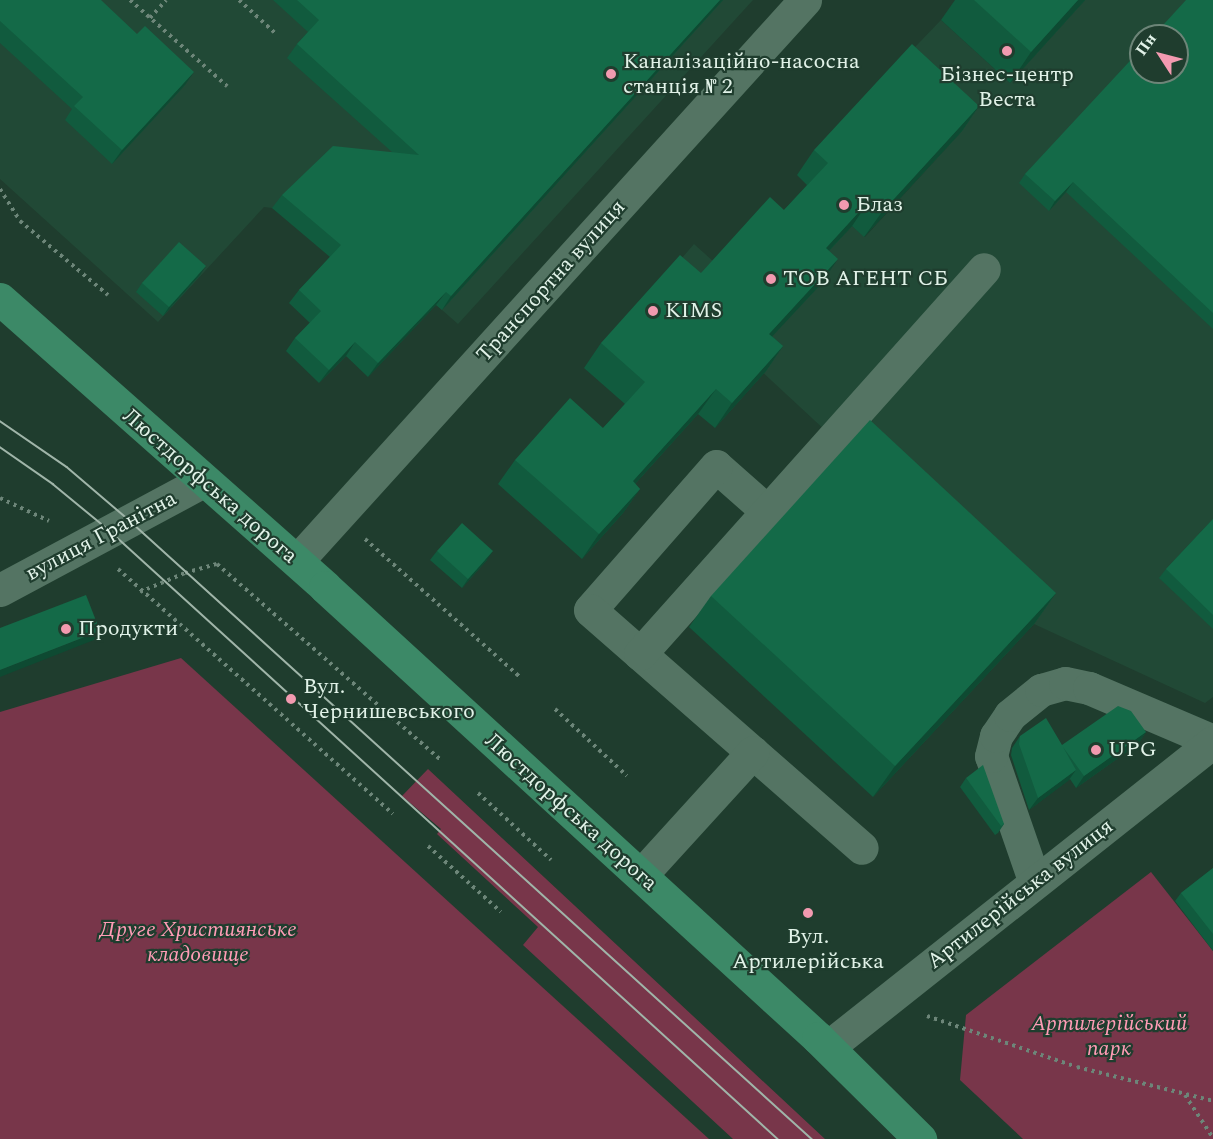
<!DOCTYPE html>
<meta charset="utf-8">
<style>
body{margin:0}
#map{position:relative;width:1213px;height:1139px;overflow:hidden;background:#1f3d2e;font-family:Spectral,serif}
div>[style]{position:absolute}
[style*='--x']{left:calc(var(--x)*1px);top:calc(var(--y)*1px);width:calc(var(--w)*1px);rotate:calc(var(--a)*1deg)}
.built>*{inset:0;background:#214936}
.green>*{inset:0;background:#78364a}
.path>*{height:4px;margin-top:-2px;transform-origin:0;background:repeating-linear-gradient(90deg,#6d8679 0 3px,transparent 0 7.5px)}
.minor>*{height:33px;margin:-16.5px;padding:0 16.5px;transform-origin:16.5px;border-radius:16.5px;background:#547463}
.major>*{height:33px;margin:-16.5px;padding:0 16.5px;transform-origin:16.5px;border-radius:16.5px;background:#3c8967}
.tram>*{height:1.5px;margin:-0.75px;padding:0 0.75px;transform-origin:0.75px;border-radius:0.75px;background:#a0b5a9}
.wall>*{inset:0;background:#115b3e}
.shaded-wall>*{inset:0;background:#0e4a32}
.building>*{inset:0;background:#146a48}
.dots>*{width:16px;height:16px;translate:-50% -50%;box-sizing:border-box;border:3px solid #1f3d2e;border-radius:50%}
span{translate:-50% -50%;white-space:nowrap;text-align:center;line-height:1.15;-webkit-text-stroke:4.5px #1f3d2e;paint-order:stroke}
.poi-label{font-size:22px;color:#e1f2e8}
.left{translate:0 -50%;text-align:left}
.street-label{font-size:22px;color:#e1f2e8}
.park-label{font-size:22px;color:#ff9cb6;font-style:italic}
.north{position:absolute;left:1129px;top:24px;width:60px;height:60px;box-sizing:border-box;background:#1f3d2e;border:2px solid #6d8578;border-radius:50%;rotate:306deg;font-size:16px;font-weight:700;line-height:24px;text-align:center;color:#e1f2e8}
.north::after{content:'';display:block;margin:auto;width:21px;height:27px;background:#f29ab0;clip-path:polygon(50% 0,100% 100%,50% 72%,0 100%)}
</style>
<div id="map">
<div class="built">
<i style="clip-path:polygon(0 0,753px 0,458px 324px,418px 289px,272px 208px,264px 207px,158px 322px,0 179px)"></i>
<i style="clip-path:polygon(evenodd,1085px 0,1213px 0,1213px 697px,1205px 703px,1034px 624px,663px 280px,694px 244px,783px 324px,820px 284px,808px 273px,852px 226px,865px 237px,962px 131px,894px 69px,941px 20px,1010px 83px,1085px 0,1141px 36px,1177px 36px,1177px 72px,1141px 72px,1141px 36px)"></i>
</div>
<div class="green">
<i style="clip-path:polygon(181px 658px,709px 1139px,0 1139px,0 712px)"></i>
<i style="clip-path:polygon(428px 769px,825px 1139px,733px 1139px,523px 945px,538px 927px,437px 834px,441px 829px,402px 796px)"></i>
<i style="clip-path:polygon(1151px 872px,1213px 951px,1213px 1139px,1023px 1139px,960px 1080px,966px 1015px)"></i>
</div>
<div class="path">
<i style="--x:130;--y:0;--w:130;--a:41.6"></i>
<i style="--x:239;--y:0;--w:49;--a:42.5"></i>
<i style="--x:150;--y:18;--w:24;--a:-48"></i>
<i style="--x:0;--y:189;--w:38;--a:58"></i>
<i style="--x:20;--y:221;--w:115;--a:40.1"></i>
<i style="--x:0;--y:498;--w:54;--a:25.1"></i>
<i style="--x:365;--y:539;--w:209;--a:41.7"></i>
<i style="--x:118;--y:569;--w:368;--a:41.7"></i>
<i style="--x:140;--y:592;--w:49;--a:-22.9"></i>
<i style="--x:185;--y:573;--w:33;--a:-16"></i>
<i style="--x:217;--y:564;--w:299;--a:41.2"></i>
<i style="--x:555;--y:709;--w:98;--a:42.9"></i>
<i style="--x:478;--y:793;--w:99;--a:42.5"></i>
<i style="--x:428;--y:846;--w:98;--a:42.1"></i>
<i style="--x:927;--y:1016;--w:158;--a:18.8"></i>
<i style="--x:1077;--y:1067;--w:140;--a:14"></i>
<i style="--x:1185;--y:1095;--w:51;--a:56.9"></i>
</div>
<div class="minor">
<i style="--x:768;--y:512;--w:69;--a:-138.5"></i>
<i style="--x:716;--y:466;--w:191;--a:131.2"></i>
<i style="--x:590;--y:610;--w:361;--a:41.2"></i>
<i style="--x:297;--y:561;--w:757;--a:-47.84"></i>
<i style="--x:0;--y:590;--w:230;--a:-28.2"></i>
<i style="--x:640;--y:654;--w:516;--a:-48.22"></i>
<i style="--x:641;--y:875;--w:166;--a:-47.7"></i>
<i style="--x:1034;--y:880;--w:131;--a:-109.1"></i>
<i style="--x:991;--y:756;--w:21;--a:-76"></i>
<i style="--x:996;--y:736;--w:25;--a:-56"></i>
<i style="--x:1010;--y:715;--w:40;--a:-39"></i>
<i style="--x:1041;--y:690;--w:25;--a:-16"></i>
<i style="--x:1065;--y:683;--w:25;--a:12"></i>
<i style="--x:1089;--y:688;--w:135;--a:23.1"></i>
<i style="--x:828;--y:1047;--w:491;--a:-38.4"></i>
</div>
<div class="major">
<i style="--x:0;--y:299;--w:434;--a:41.5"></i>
<i style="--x:325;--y:587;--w:668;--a:42.45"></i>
<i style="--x:818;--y:1038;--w:144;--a:44.7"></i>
</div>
<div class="tram">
<i style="--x:0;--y:421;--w:81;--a:34.5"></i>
<i style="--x:67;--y:467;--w:82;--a:40.5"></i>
<i style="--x:129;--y:520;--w:922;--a:42.19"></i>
<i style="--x:0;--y:447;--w:65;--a:34.9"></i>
<i style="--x:53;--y:484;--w:74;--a:39.5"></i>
<i style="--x:110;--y:531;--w:903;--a:42.31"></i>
</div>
<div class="wall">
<i style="clip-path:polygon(0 0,185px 85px,112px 164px,65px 120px,72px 109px,0 43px)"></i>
<i style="clip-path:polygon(273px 0,723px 0,442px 310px,436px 305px,368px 377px,346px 356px,319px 383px,286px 351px,295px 338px,310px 323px,289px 303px,299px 290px,330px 257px,272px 208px,282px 195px,392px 152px,287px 58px,297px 44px,308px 32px)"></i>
<i style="clip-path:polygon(955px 0,1085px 0,1010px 83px,941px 20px)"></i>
<i style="clip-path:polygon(1213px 0,1213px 329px,1066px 192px,1049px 211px,1019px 183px,1025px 174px)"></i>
<i style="clip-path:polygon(979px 106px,962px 131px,864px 237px,852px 226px,829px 251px,821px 284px,772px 336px,783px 346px,766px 371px,715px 428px,698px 414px,635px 484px,640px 489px,623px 513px,582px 559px,498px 484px,515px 460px,603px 428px,625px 404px,584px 368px,601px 343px,701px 273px,784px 210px,807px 185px,797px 175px,814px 150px)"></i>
<i style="clip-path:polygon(200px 275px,163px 316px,136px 292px,142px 283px)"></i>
<i style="clip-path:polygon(1213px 519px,1213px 629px,1159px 578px,1166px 569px)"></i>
<i style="clip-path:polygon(437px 551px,487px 560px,462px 588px,430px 560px)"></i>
<i style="clip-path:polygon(1056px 593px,1034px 624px,873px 797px,689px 627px,711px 596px)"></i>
<i style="clip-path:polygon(1146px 732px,1138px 744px,1076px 788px,1070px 779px,1029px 810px,1011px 755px,1012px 748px,1020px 736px,1062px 745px)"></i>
<i style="clip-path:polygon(966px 778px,1004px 824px,998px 833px,995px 835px,960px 787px)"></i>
<i style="clip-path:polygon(1213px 868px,1213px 951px,1175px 901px,1181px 893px)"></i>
</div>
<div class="shaded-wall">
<i style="clip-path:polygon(720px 0,723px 0,442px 310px,451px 296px)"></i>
<i style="clip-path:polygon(1078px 0,1085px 0,1010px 83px,1031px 52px)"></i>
<i style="clip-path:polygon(194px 72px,185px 85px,112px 164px,122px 150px)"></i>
<i style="clip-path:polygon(979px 106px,962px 131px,864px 237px,882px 212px)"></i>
<i style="clip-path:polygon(1073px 182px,1066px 192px,1049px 211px,1055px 201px)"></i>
<i style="clip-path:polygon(869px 201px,852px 226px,808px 273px,826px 248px)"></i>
<i style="clip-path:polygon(838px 259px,821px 284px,752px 358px,769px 334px)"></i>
<i style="clip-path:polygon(206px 266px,200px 275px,163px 316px,169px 307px)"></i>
<i style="clip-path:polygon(446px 292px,436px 305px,368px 377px,378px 363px)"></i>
<i style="clip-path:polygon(355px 342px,346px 356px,319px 383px,329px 370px)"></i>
<i style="clip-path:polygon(783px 346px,766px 371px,715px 428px,732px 403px)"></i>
<i style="clip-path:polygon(716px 389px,698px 414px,615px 506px,633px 481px)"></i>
<i style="clip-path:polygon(640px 489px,623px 513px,582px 559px,599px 534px)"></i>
<i style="clip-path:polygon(493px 551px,487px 560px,462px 588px,468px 579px)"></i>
<i style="clip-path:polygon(1056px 593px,1034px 624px,873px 797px,895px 766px)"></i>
<i style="clip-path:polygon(100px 631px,94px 640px,0 677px,0 670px)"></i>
<i style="clip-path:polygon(1146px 732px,1138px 744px,1076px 788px,1084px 776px)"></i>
<i style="clip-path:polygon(1076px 770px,1068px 781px,1029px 810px,1038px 798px)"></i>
</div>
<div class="building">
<i style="clip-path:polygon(0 0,101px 0,137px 34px,145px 26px,194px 72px,122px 150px,74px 106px,83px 97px,0 21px)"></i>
<i style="clip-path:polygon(297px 0,720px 0,451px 296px,446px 292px,378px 363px,355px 342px,329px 370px,295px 338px,321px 311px,299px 290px,341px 245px,282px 195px,333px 146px,419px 155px,297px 44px,319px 20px)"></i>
<i style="clip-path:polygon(974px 0,1078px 0,1031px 52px)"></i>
<i style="clip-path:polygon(1186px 0,1213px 0,1213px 313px,1073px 182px,1055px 201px,1025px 174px,1141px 49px,1141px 72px,1177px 72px,1177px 36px,1153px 36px)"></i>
<i style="clip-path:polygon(912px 44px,979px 106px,882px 212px,869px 201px,826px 248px,838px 259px,769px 334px,783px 346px,732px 403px,716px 389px,633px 481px,640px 489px,599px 534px,515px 460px,570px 398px,603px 428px,645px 382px,601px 343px,680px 255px,701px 273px,770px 197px,784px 210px,828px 163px,814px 150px)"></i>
<i style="clip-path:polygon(179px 242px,206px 266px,169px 307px,142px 283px)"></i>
<i style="clip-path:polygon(870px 420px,1056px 593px,895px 766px,711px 596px)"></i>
<i style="clip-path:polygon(1213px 519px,1213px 615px,1166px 569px)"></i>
<i style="clip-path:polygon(462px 523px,493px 551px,468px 579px,437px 551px)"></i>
<i style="clip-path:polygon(86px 595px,100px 631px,0 670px,0 628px)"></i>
<i style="clip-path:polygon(1118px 706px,1131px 711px,1146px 732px,1084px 776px,1063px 747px,1076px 770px,1038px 798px,1019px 744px,1020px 736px,1046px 718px,1062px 745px)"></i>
<i style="clip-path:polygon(983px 765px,1004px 824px,1001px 826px,966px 778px)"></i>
<i style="clip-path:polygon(1213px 868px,1213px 934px,1181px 893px)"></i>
</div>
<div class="dots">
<i style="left:1007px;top:51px;background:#f29ab0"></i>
<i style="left:611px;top:74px;background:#f29ab0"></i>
<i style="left:844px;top:205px;background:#f29ab0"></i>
<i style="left:771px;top:279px;background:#f29ab0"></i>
<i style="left:653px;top:311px;background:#f29ab0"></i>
<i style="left:66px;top:629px;background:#f29ab0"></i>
<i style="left:291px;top:699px;background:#f29ab0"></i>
<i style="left:1096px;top:750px;background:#f29ab0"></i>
<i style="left:808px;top:913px;background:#f29ab0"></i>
</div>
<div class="poi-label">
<span class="left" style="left:623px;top:74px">Каналізаційно-насосна<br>станція № 2</span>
<span style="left:1007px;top:87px">Бізнес-центр<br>Веста</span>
<span class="left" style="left:856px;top:205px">Блаз</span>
<span class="left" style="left:783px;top:279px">ТОВ АГЕНТ СБ</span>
<span class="left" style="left:665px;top:311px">KIMS</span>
<span class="left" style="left:78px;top:629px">Продукти</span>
<span class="left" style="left:303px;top:699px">Вул.<br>Чернишевського</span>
<span class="left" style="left:1108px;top:750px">UPG</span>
<span style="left:808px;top:949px">Вул.<br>Артилерійська</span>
</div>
<div class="street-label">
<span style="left:551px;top:281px;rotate:-48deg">Транспортна вулиця</span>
<span style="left:210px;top:486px;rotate:41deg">Люстдорфська дорога</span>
<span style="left:101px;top:536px;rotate:-28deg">вулиця Гранітна</span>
<span style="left:571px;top:812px;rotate:42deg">Люстдорфська дорога</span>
<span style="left:1020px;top:894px;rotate:-38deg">Артилерійська вулиця</span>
</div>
<div class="park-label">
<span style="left:198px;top:942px">Друге Християнське<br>кладовище</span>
<span style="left:1109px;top:1036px">Артилерійський<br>парк</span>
</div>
<div class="north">Пн</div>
</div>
